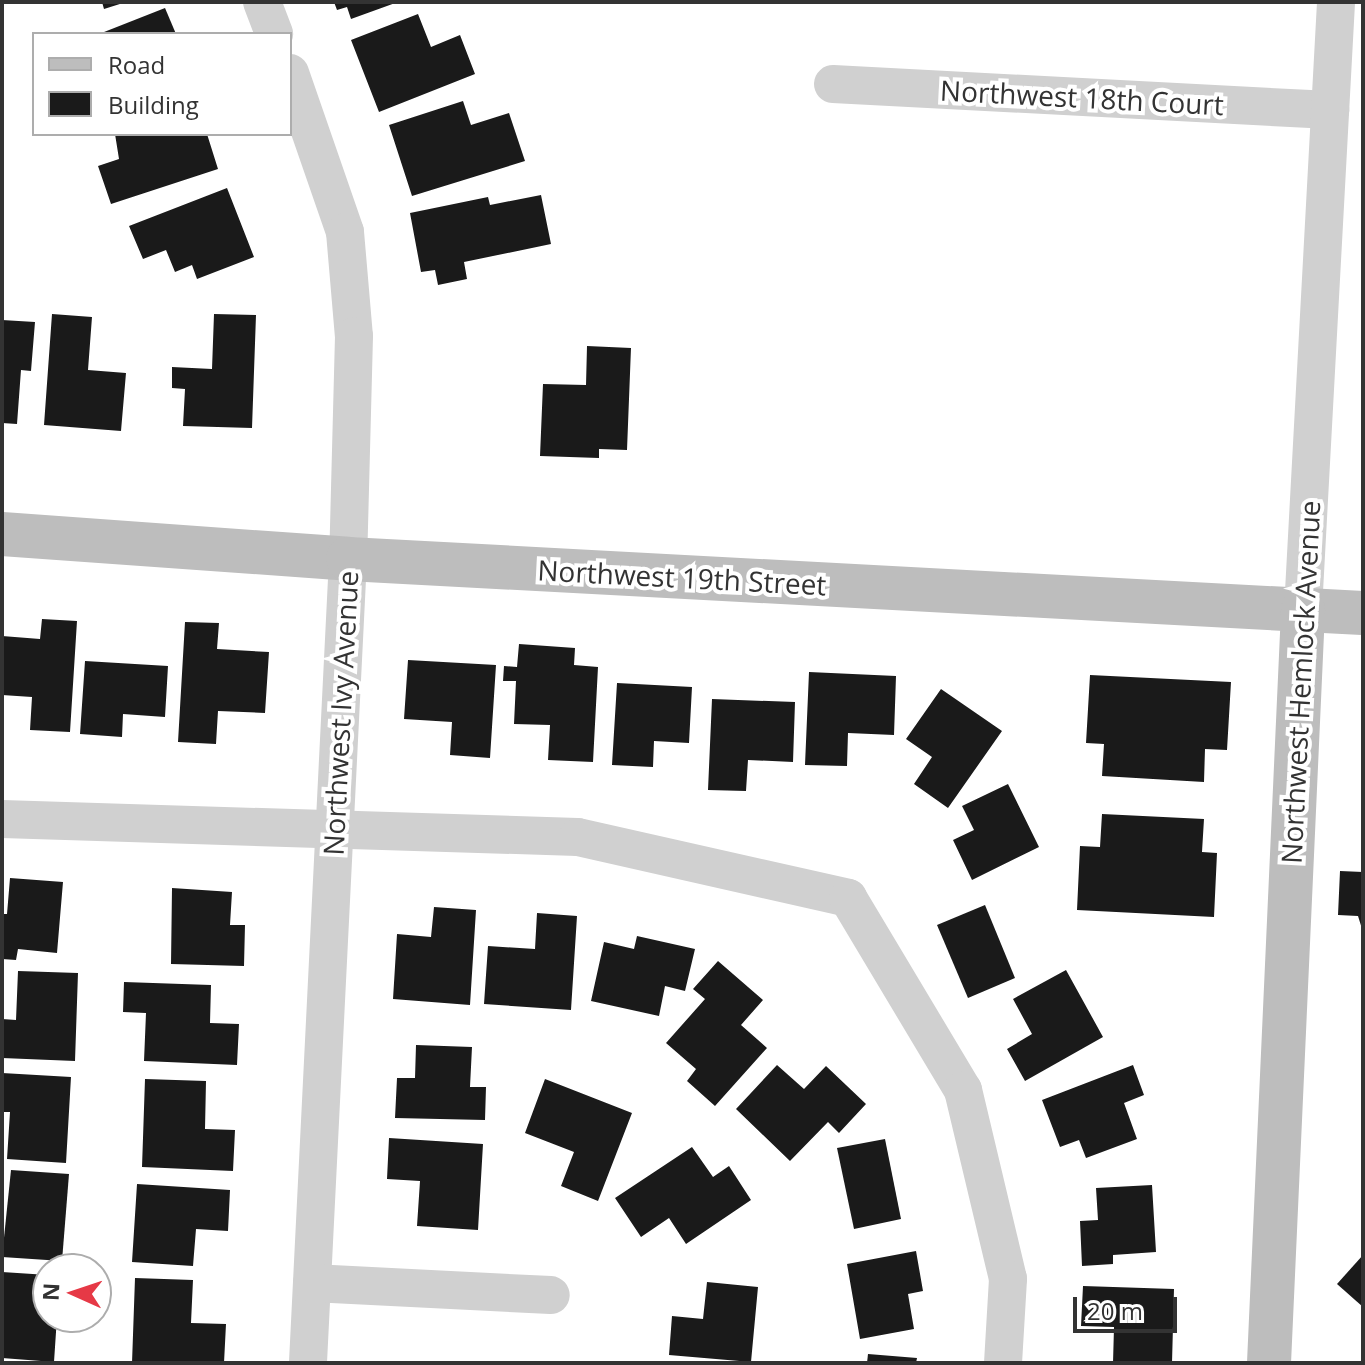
<!DOCTYPE html>
<style>
body{margin:0}
#map{position:relative;width:1365px;height:1365px;overflow:hidden;background:#fff;font-family:"Open Sans",sans-serif}
div>[style]{position:absolute}
[style*='--x']{left:calc(var(--x)*1px);top:calc(var(--y)*1px);width:calc(var(--w)*1px);rotate:calc(var(--a)*1deg)}
.building>*{inset:0;background:#1a1a1a}
.street>*{height:38px;margin:-19px;padding:0 19px;transform-origin:19px;border-radius:19px;background:#d0d0d0}
.secondary>*{height:44px;margin:-22px;padding:0 22px;transform-origin:22px;border-radius:22px;background:#bdbdbd}
span{translate:-50% -50%;white-space:nowrap;text-align:center;line-height:1.15;-webkit-text-stroke:8px #fff;paint-order:stroke}
.street-label{font-size:28px;color:#333}
.frame{position:absolute;inset:0;border:4px solid #333;pointer-events:none}
.legend{position:absolute;left:32px;top:32px;width:260px;height:104px;box-sizing:border-box;background:#fff;border:2px solid #adadad;margin:0;padding:10px 14px;list-style:none;font-size:24px;color:#333}
.legend li{display:flex;align-items:center;gap:16px;height:40px}
.legend b{width:40px;border:2px solid #adadad}
.north{position:absolute;left:32px;top:1253px;width:80px;height:80px;box-sizing:border-box;background:#fff;border:2px solid #adadad;border-radius:50%;rotate:273deg;font-size:22px;font-weight:700;line-height:32px;text-align:center;color:#333}
.north::after{content:'';display:block;margin:auto;width:28px;height:36px;background:#e63946;clip-path:polygon(50% 0,100% 100%,50% 72%,0 100%)}
.scale{position:absolute;left:1073px;top:1297px;width:104px;height:36px;box-sizing:border-box;border:4px solid #333;border-top:0;padding-left:10px;font-size:24px;line-height:28px;white-space:nowrap;color:#333;-webkit-text-stroke:6px #fff;paint-order:stroke}
</style>
<div id="map">
<div class="building">
<i style="clip-path:polygon(102px 2px,123px 2px,123px 3px,104px 9px)"></i>
<i style="clip-path:polygon(334px 2px,398px 2px,351px 19px,347px 7px,337px 10px)"></i>
<i style="clip-path:polygon(165px 8px,176px 34px,99px 34px)"></i>
<i style="clip-path:polygon(418px 14px,431px 47px,460px 35px,475px 74px,379px 112px,351px 40px)"></i>
<i style="clip-path:polygon(463px 101px,471px 125px,509px 113px,525px 161px,412px 196px,389px 125px)"></i>
<i style="clip-path:polygon(115px 134px,207px 134px,218px 169px,111px 204px,98px 166px,119px 159px)"></i>
<i style="clip-path:polygon(227px 188px,254px 257px,197px 279px,192px 265px,175px 272px,166px 250px,143px 259px,129px 226px)"></i>
<i style="clip-path:polygon(541px 195px,551px 244px,464px 262px,467px 279px,438px 285px,435px 270px,421px 272px,410px 213px,488px 197px,490px 205px)"></i>
<i style="clip-path:polygon(52px 314px,92px 317px,88px 370px,126px 373px,121px 431px,44px 425px)"></i>
<i style="clip-path:polygon(214px 314px,256px 315px,252px 428px,183px 426px,185px 389px,172px 388px,172px 367px,212px 369px)"></i>
<i style="clip-path:polygon(2px 320px,35px 322px,31px 371px,21px 370px,17px 424px,2px 423px)"></i>
<i style="clip-path:polygon(587px 346px,631px 348px,627px 450px,599px 449px,599px 458px,540px 456px,543px 384px,586px 385px)"></i>
<i style="clip-path:polygon(42px 619px,77px 621px,70px 732px,30px 730px,32px 697px,2px 695px,2px 636px,40px 639px)"></i>
<i style="clip-path:polygon(185px 622px,219px 623px,217px 649px,269px 652px,265px 713px,218px 711px,216px 744px,178px 742px)"></i>
<i style="clip-path:polygon(519px 644px,575px 648px,574px 665px,598px 667px,593px 762px,548px 760px,550px 725px,514px 724px,516px 681px,503px 681px,504px 666px,517px 667px)"></i>
<i style="clip-path:polygon(408px 660px,496px 665px,490px 758px,450px 755px,452px 722px,404px 719px)"></i>
<i style="clip-path:polygon(85px 661px,168px 666px,165px 717px,123px 714px,122px 737px,80px 734px)"></i>
<i style="clip-path:polygon(809px 672px,896px 676px,894px 735px,848px 733px,847px 766px,805px 765px)"></i>
<i style="clip-path:polygon(1090px 675px,1231px 682px,1227px 750px,1205px 749px,1204px 782px,1102px 776px,1104px 744px,1086px 743px)"></i>
<i style="clip-path:polygon(617px 683px,692px 687px,689px 743px,654px 741px,653px 767px,612px 765px)"></i>
<i style="clip-path:polygon(941px 689px,1002px 731px,948px 808px,914px 784px,932px 757px,906px 739px)"></i>
<i style="clip-path:polygon(712px 699px,795px 702px,793px 762px,748px 760px,746px 791px,708px 790px)"></i>
<i style="clip-path:polygon(1008px 784px,1039px 847px,972px 880px,953px 840px,974px 830px,962px 806px)"></i>
<i style="clip-path:polygon(1102px 814px,1204px 819px,1202px 852px,1217px 853px,1214px 917px,1077px 910px,1080px 846px,1100px 847px)"></i>
<i style="clip-path:polygon(1340px 871px,1363px 872px,1363px 932px,1358px 916px,1338px 915px)"></i>
<i style="clip-path:polygon(10px 878px,63px 882px,57px 953px,18px 949px,16px 960px,2px 959px,2px 914px,7px 914px)"></i>
<i style="clip-path:polygon(172px 888px,232px 892px,230px 925px,245px 925px,244px 966px,171px 964px)"></i>
<i style="clip-path:polygon(985px 905px,1015px 978px,968px 998px,937px 925px)"></i>
<i style="clip-path:polygon(434px 907px,476px 910px,470px 1005px,393px 999px,397px 934px,431px 937px)"></i>
<i style="clip-path:polygon(537px 913px,577px 916px,571px 1010px,484px 1004px,488px 946px,535px 949px)"></i>
<i style="clip-path:polygon(637px 936px,695px 949px,685px 991px,665px 986px,659px 1016px,591px 1001px,604px 942px,634px 949px)"></i>
<i style="clip-path:polygon(718px 961px,763px 1000px,741px 1025px,767px 1048px,715px 1106px,687px 1081px,696px 1069px,666px 1043px,705px 999px,693px 989px)"></i>
<i style="clip-path:polygon(1066px 970px,1103px 1037px,1025px 1081px,1007px 1049px,1032px 1034px,1013px 999px)"></i>
<i style="clip-path:polygon(18px 971px,78px 973px,75px 1061px,2px 1058px,2px 1019px,16px 1020px)"></i>
<i style="clip-path:polygon(124px 982px,211px 985px,210px 1023px,239px 1024px,237px 1065px,144px 1061px,146px 1013px,123px 1012px)"></i>
<i style="clip-path:polygon(416px 1045px,472px 1047px,470px 1087px,486px 1087px,485px 1120px,395px 1118px,397px 1078px,415px 1078px)"></i>
<i style="clip-path:polygon(777px 1065px,804px 1089px,826px 1066px,866px 1104px,839px 1133px,828px 1122px,790px 1161px,736px 1109px)"></i>
<i style="clip-path:polygon(1133px 1065px,1144px 1095px,1124px 1103px,1137px 1139px,1086px 1158px,1079px 1140px,1060px 1147px,1042px 1100px)"></i>
<i style="clip-path:polygon(2px 1073px,71px 1077px,66px 1163px,7px 1159px,10px 1112px,2px 1112px)"></i>
<i style="clip-path:polygon(145px 1079px,206px 1081px,205px 1129px,235px 1130px,233px 1171px,142px 1167px)"></i>
<i style="clip-path:polygon(545px 1079px,632px 1113px,598px 1201px,561px 1186px,574px 1152px,525px 1133px)"></i>
<i style="clip-path:polygon(389px 1138px,483px 1144px,478px 1230px,417px 1226px,420px 1181px,387px 1179px)"></i>
<i style="clip-path:polygon(885px 1139px,901px 1219px,854px 1229px,837px 1148px)"></i>
<i style="clip-path:polygon(692px 1147px,713px 1177px,729px 1166px,751px 1200px,686px 1244px,669px 1218px,641px 1237px,615px 1198px)"></i>
<i style="clip-path:polygon(11px 1170px,69px 1174px,62px 1261px,2px 1257px)"></i>
<i style="clip-path:polygon(137px 1184px,230px 1190px,228px 1231px,196px 1229px,193px 1266px,132px 1262px)"></i>
<i style="clip-path:polygon(1152px 1185px,1156px 1252px,1113px 1255px,1113px 1264px,1082px 1266px,1080px 1221px,1098px 1220px,1096px 1188px)"></i>
<i style="clip-path:polygon(916px 1251px,923px 1291px,908px 1294px,914px 1329px,860px 1339px,847px 1264px)"></i>
<i style="clip-path:polygon(1363px 1255px,1363px 1307px,1337px 1284px)"></i>
<i style="clip-path:polygon(2px 1272px,48px 1275px,48px 1317px,57px 1317px,54px 1362px,2px 1358px)"></i>
<i style="clip-path:polygon(135px 1278px,193px 1280px,191px 1323px,226px 1324px,224px 1363px,132px 1363px)"></i>
<i style="clip-path:polygon(707px 1282px,758px 1287px,751px 1362px,669px 1355px,672px 1316px,703px 1319px)"></i>
<i style="clip-path:polygon(1083px 1286px,1174px 1289px,1172px 1363px,1113px 1363px,1114px 1327px,1081px 1326px)"></i>
<i style="clip-path:polygon(868px 1354px,917px 1358px,916px 1363px,867px 1363px)"></i>
</div>
<div class="street">
<i style="--x:262;--y:2;--w:34;--a:69"></i>
<i style="--x:290;--y:73;--w:168;--a:70.9"></i>
<i style="--x:345;--y:232;--w:104;--a:85.1"></i>
<i style="--x:354;--y:336;--w:223;--a:91.5"></i>
<i style="--x:348;--y:559;--w:805;--a:92.85"></i>
<i style="--x:833;--y:84;--w:498;--a:3"></i>
<i style="--x:1303;--y:610;--w:609;--a:-86.89"></i>
<i style="--x:2;--y:819;--w:576;--a:1.79"></i>
<i style="--x:578;--y:837;--w:277;--a:12.7"></i>
<i style="--x:848;--y:898;--w:224;--a:59.1"></i>
<i style="--x:963;--y:1090;--w:194;--a:76.6"></i>
<i style="--x:1008;--y:1279;--w:84;--a:93.4"></i>
<i style="--x:312;--y:1283;--w:239;--a:2.9"></i>
</div>
<div class="secondary">
<i style="--x:2;--y:534;--w:347;--a:4.1"></i>
<i style="--x:348;--y:559;--w:1016;--a:3.05"></i>
<i style="--x:1269;--y:1363;--w:754;--a:-87.41"></i>
</div>
<div class="street-label">
<span style="left:1082px;top:97px;rotate:3deg">Northwest 18th Court</span>
<span style="left:682px;top:577px;rotate:3deg">Northwest 19th Street</span>
<span style="left:1300px;top:682px;rotate:-87deg">Northwest Hemlock Avenue</span>
<span style="left:340px;top:713px;rotate:-87deg">Northwest Ivy Avenue</span>
</div>
<div class="frame"></div>
<ul class="legend">
<li><b style="height:10px;background:#bdbdbd"></b>Road</li>
<li><b style="height:22px;background:#1a1a1a"></b>Building</li>
</ul>
<div class="north">N</div>
<div class="scale">20 m</div>
</div>
